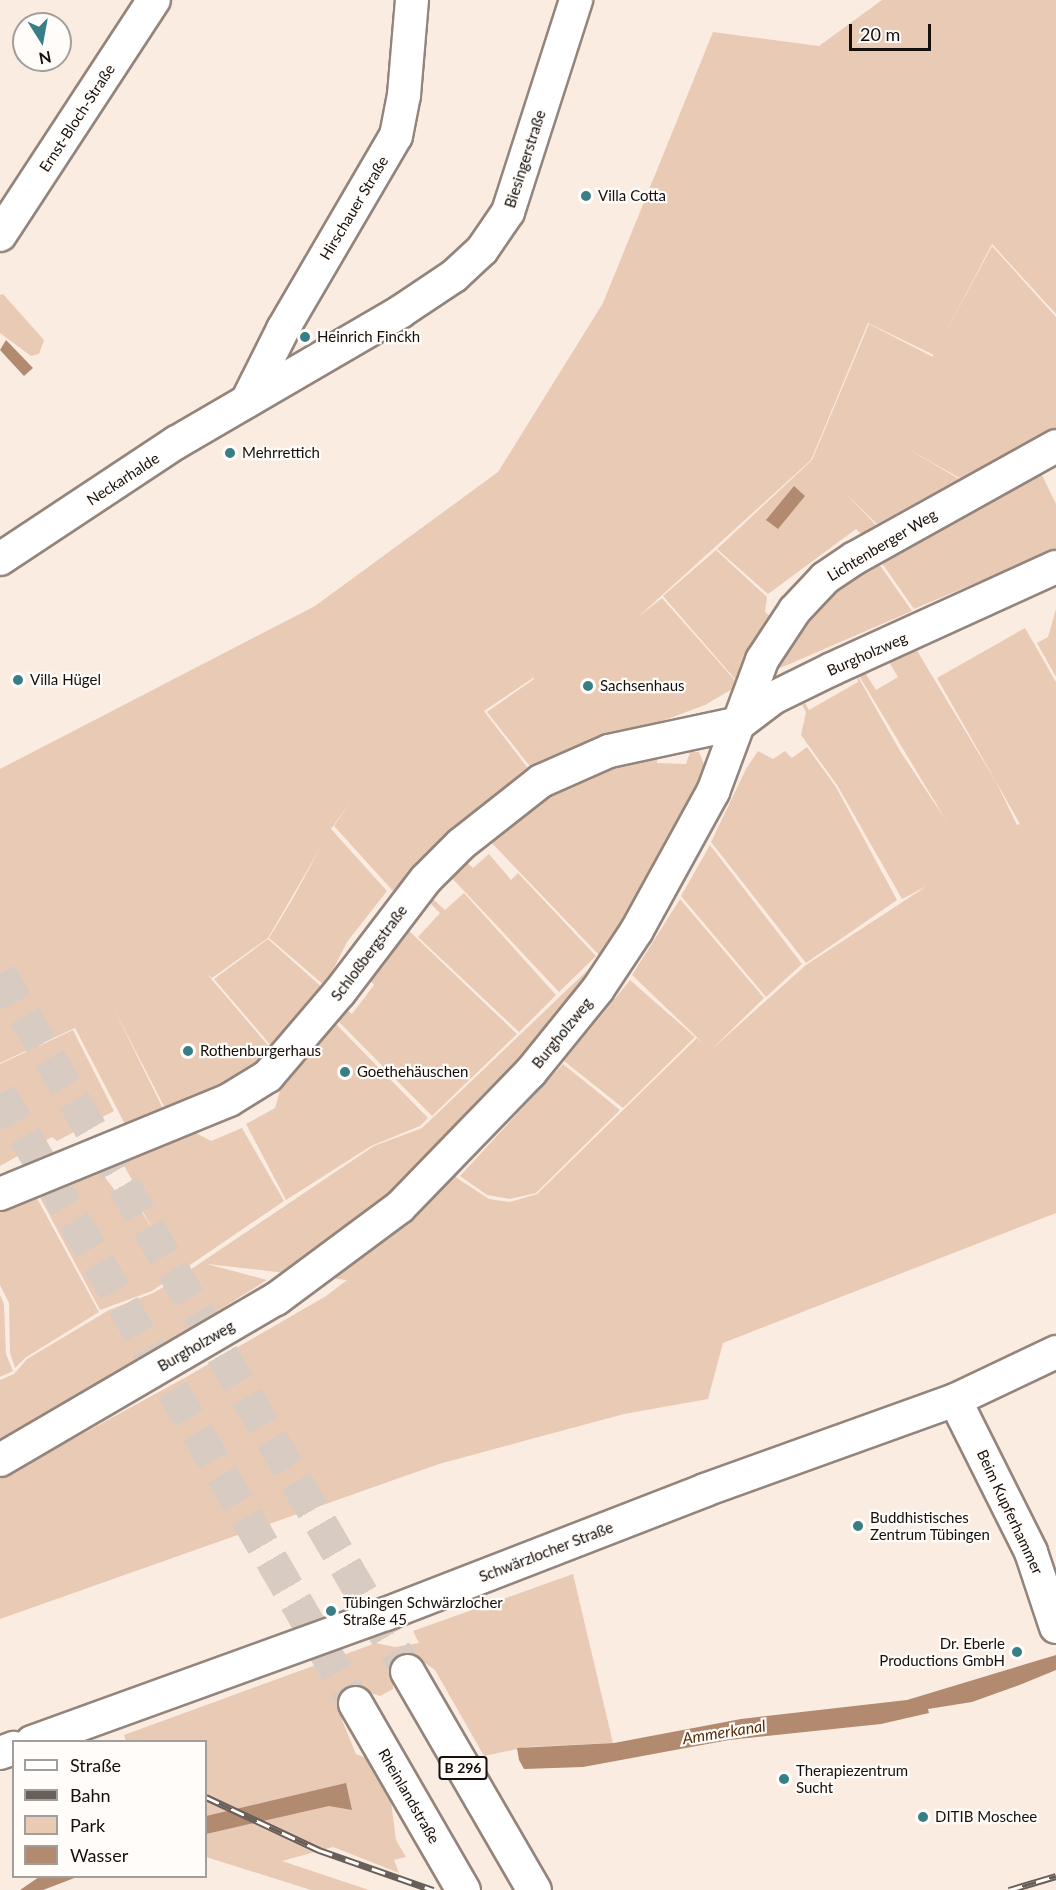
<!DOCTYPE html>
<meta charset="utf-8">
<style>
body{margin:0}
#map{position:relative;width:1056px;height:1890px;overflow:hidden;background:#fbece2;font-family:Lato,sans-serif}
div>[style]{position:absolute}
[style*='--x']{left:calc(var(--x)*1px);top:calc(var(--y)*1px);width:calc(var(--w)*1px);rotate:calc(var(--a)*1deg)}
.green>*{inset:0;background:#e9cab5}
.water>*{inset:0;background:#b18a6f}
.primary-tunnel>*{height:33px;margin-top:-16.5px;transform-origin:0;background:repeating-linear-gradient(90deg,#d8cbc2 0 33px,transparent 0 49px)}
.roads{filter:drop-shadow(2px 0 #93857c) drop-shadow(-2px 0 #93857c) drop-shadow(0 2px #93857c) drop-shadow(0 -2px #93857c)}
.street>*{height:32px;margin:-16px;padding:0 16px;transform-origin:16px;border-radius:16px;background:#fff}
.primary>*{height:33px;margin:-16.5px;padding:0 16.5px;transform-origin:16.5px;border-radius:16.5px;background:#fff}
.rail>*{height:7px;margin-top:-3.5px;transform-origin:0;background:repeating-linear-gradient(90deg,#fffcf9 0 14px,#685f5a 0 28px);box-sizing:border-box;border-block:2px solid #685f5a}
.dots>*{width:16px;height:16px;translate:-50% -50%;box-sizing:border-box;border:3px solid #fffcf9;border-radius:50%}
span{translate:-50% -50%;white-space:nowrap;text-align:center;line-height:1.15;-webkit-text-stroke:4.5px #fffcf9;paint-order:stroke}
.shield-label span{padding:2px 4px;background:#fffcf9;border:2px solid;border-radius:4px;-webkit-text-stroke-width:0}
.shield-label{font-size:14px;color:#15100d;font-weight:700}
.street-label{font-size:15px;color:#15100d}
.poi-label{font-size:15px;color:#15100d}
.left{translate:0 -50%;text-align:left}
.right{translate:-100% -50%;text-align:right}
.water-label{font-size:16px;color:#562e0d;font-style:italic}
.legend{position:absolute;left:12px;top:1740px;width:195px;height:138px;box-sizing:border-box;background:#fffcf9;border:2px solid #a19e9b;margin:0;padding:8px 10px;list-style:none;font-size:18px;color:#15100d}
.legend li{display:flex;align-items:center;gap:12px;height:30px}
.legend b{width:30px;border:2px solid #a19e9b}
.north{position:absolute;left:12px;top:12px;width:60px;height:60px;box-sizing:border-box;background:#fffcf9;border:2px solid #a19e9b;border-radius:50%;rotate:169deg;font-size:16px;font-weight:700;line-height:24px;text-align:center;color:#15100d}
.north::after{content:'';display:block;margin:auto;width:21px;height:27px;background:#377e87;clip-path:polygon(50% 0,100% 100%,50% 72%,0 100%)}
.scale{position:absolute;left:849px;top:24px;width:82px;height:27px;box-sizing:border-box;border:3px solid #15100d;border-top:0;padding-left:8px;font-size:18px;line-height:21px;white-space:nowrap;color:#15100d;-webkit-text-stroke:4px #fffcf9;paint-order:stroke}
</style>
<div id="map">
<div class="green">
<i style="clip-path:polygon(882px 0,1056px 0,1056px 314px,992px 244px,934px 355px,868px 323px,811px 460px,638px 617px,662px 598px,739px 685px,705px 705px,532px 769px,487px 712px,534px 679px,523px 663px,533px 678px,484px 711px,530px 771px,444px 837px,393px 891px,334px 826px,351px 801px,331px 829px,387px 891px,347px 942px,325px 986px,269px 938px,292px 900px,322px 845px,268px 938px,212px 978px,208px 975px,277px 1056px,170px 1118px,114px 1009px,168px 1119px,129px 1132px,75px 1028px,0 1063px,0 769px,315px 606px,498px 472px,603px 303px,713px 32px,819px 46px)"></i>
<i style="clip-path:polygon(992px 246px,1056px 317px,1056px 429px,963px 480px,905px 447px,959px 479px,877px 524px,845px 493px,876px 525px,861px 534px,856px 529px,768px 594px,717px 549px,812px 460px,869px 324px,933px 357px,889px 438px)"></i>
<i style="clip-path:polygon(3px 294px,44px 340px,39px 354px,31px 356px,0 333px,0 295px)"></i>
<i style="clip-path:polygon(1041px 473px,1056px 504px,1056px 549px,914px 609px,879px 559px)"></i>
<i style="clip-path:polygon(716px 550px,767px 597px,765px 612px,779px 624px,761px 651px,735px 679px,663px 596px)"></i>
<i style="clip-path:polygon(877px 561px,912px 611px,778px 669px,777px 663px,823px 596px)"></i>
<i style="clip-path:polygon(1056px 609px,1056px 677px,1037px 643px,1048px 637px)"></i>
<i style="clip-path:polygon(1025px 628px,1056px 682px,1056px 1213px,723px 1343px,708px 1399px,624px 1414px,439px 1464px,0 1619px,0 1479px,188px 1376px,326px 1296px,347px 1280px,207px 1264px,267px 1280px,0 1447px,0 1380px,14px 1374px,27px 1359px,109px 1310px,153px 1293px,172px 1282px,374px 1146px,422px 1128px,592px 966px,547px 1030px,435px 1151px,457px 1178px,489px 1199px,510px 1202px,537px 1194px,697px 1038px,705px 1045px,632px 975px,680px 899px,764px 998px,711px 1050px,806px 965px,927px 886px,902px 899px,837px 785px,801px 735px,806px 712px,802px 705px,805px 703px,809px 710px,858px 682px,857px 675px,900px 751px,947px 822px,858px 674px,864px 671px,876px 690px,898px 677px,889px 662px,916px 649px,996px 782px,1017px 825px,1020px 824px,937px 678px)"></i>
<i style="clip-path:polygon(807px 747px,836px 787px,897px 900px,806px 963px,711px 842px,746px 769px,758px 751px,773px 759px,785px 751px,792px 758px)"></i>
<i style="clip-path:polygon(690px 752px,699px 752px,704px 764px,693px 794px,616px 935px,599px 955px,488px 839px,543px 797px,644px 755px,657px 755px,657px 763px,686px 764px)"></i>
<i style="clip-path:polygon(710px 845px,802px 964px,766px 997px,681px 896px)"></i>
<i style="clip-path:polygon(489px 854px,511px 880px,518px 873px,596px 956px,559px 992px,450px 876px,465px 861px,473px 868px)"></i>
<i style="clip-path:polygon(464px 893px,556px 995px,519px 1032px,418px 937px,440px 913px,429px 902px,432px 898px,445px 910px)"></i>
<i style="clip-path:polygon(405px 927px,517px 1034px,432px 1116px,337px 1020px,345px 1009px,352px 1014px,374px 985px,366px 975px)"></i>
<i style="clip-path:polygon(268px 939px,325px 990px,279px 1055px,214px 979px)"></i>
<i style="clip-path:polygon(630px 980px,695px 1037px,623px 1108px,564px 1061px)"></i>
<i style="clip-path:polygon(334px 1022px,428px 1118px,420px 1126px,371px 1146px,286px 1200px,246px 1124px,275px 1108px,282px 1083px,306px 1061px)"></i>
<i style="clip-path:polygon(73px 1030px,114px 1111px,57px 1141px,52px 1137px,0 1166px,0 1064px)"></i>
<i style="clip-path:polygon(563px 1064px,620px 1110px,536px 1193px,510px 1199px,487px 1195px,460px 1176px)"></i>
<i style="clip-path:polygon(242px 1128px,284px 1201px,152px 1291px,100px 1310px,36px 1190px,96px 1166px,121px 1198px,129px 1192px,163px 1245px,133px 1196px,139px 1192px,119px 1157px,194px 1132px,211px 1141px)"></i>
<i style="clip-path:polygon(33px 1191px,99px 1312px,25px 1358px,15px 1368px,10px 1353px,9px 1303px,0 1285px,0 1204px)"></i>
<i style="clip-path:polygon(0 1295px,4px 1304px,6px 1354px,13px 1371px,0 1377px)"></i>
<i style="clip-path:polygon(573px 1574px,613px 1743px,527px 1747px,484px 1756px,435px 1670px,422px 1661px,412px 1660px,393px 1675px,393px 1689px,380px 1696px,359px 1689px,341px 1712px,342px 1720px,356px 1754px,369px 1759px,391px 1801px,396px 1840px,406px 1857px,394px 1860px,399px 1873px,333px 1847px,282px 1861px,369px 1890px,311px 1890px,206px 1857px,206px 1742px,126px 1741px,124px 1735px,376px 1643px,395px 1647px,419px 1643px,413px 1631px)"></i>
</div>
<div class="water">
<i style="clip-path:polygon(6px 340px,33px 368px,24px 376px,0 350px)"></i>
<i style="clip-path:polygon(794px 486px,805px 496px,778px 529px,766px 520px)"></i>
<i style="clip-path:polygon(1056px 1655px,1056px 1670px,1022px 1684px,972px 1702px,928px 1709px,929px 1713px,881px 1724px,729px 1740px,583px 1767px,524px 1769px,519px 1760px,517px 1748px,614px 1743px,741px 1719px,907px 1700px)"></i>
<i style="clip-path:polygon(346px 1783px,352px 1810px,329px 1806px,206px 1834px,206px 1816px)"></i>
<i style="clip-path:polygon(39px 1877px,39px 1876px,77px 1877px,43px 1890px,20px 1890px)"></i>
</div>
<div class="primary-tunnel">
<i style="--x:0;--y:973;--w:808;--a:59.75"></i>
<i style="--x:0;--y:1093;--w:706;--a:59.8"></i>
</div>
<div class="roads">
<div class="street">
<i style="--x:0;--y:235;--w:281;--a:-56.8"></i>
<i style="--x:247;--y:401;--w:80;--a:-63.4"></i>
<i style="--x:283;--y:329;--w:224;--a:-59.7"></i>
<i style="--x:396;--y:136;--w:42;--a:-79"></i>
<i style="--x:404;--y:95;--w:95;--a:-85.2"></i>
<i style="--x:0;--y:559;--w:212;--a:-33.5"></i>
<i style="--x:177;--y:442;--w:258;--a:-30.2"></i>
<i style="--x:400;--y:312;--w:65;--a:-33.7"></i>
<i style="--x:454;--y:276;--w:38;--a:-43"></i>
<i style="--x:482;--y:250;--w:46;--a:-55.6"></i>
<i style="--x:508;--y:212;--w:223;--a:-72.2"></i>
<i style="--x:0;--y:1194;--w:248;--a:-22.3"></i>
<i style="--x:229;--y:1100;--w:46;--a:-31.6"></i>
<i style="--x:268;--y:1076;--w:109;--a:-49.5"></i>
<i style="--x:339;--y:993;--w:143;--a:-52.7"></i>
<i style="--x:426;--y:879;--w:49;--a:-45"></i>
<i style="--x:461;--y:844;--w:102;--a:-38.2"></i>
<i style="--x:541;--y:781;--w:74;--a:-23.8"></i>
<i style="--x:609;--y:751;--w:134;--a:-12.1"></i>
<i style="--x:740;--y:723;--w:41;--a:-37.1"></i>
<i style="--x:773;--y:698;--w:66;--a:-26.2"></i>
<i style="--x:832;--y:669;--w:246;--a:-24.5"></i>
<i style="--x:955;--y:1400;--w:170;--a:63.4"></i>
<i style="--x:1031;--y:1552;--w:79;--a:71.6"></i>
<i style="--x:0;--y:1460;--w:320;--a:-30.3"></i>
<i style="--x:276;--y:1299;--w:154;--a:-36.6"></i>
<i style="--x:400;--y:1207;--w:187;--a:-45.9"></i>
<i style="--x:530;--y:1073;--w:108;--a:-51"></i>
<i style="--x:598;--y:989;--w:71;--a:-56.5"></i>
<i style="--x:637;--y:930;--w:158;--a:-61.2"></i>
<i style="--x:713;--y:792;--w:141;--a:-69.6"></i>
<i style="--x:762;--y:660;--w:60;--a:-56.6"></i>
<i style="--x:795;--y:610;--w:44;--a:-46.8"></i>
<i style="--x:825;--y:578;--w:36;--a:-34"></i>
<i style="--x:855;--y:558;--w:230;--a:-29.1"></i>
<i style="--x:32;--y:1742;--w:376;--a:-19.9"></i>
<i style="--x:386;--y:1614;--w:342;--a:-21.2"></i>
<i style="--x:705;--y:1490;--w:266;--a:-19.8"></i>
<i style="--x:955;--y:1400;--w:112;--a:-25.4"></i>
<i style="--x:0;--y:1753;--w:15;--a:-20"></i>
</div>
<div class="primary">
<i style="--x:407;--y:1671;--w:253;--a:59.9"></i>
<i style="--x:355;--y:1703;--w:216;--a:60"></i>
</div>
</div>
<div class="rail">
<i style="--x:206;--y:1797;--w:125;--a:25.1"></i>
<i style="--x:319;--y:1850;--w:121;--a:19.3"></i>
<i style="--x:1009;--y:1890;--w:49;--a:-16.6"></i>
</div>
<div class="dots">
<i style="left:586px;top:196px;background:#377e87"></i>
<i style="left:305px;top:337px;background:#377e87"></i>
<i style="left:230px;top:453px;background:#377e87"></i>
<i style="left:18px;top:680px;background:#377e87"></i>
<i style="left:588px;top:686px;background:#377e87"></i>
<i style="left:188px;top:1051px;background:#377e87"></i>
<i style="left:345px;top:1072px;background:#377e87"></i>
<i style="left:858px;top:1526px;background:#377e87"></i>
<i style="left:331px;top:1611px;background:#377e87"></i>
<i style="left:1017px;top:1652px;background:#377e87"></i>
<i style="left:784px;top:1779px;background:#377e87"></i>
<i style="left:923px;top:1817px;background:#377e87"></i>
</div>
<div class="shield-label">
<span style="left:463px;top:1768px">B 296</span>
</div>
<div class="street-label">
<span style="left:77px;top:118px;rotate:-57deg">Ernst-Bloch-Straße</span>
<span style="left:525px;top:159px;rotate:-72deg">Biesingerstraße</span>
<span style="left:354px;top:208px;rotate:-59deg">Hirschauer Straße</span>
<span style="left:123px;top:479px;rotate:-33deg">Neckarhalde</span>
<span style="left:882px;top:545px;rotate:-31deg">Lichtenberger Weg</span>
<span style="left:867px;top:654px;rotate:-24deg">Burgholzweg</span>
<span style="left:369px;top:953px;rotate:-53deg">Schloßbergstraße</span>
<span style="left:562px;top:1033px;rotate:-51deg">Burgholzweg</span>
<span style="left:196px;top:1346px;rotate:-30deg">Burgholzweg</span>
<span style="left:1010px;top:1512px;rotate:65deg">Beim Kupferhammer</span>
<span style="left:546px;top:1552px;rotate:-21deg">Schwärzlocher Straße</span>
<span style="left:409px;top:1796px;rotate:60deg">Rheinlandstraße</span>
</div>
<div class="poi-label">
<span class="left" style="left:598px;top:196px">Villa Cotta</span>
<span class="left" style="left:317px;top:337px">Heinrich Finckh</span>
<span class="left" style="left:242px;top:453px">Mehrrettich</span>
<span class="left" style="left:30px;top:680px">Villa Hügel</span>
<span class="left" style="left:600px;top:686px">Sachsenhaus</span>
<span class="left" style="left:200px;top:1051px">Rothenburgerhaus</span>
<span class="left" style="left:357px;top:1072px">Goethehäuschen</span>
<span class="left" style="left:870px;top:1526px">Buddhistisches<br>Zentrum Tübingen</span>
<span class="left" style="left:343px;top:1611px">Tübingen Schwärzlocher<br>Straße 45</span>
<span class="right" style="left:1005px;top:1652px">Dr. Eberle<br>Productions GmbH</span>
<span class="left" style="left:796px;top:1779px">Therapiezentrum<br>Sucht</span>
<span class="left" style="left:935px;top:1817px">DITIB Moschee</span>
</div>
<div class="water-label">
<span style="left:724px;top:1732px;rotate:-9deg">Ammerkanal</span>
</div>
<ul class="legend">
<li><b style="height:8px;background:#fff"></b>Straße</li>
<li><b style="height:8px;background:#685f5a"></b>Bahn</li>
<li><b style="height:16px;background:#e9cab5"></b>Park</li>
<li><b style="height:16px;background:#b18a6f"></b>Wasser</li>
</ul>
<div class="north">N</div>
<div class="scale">20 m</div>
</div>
